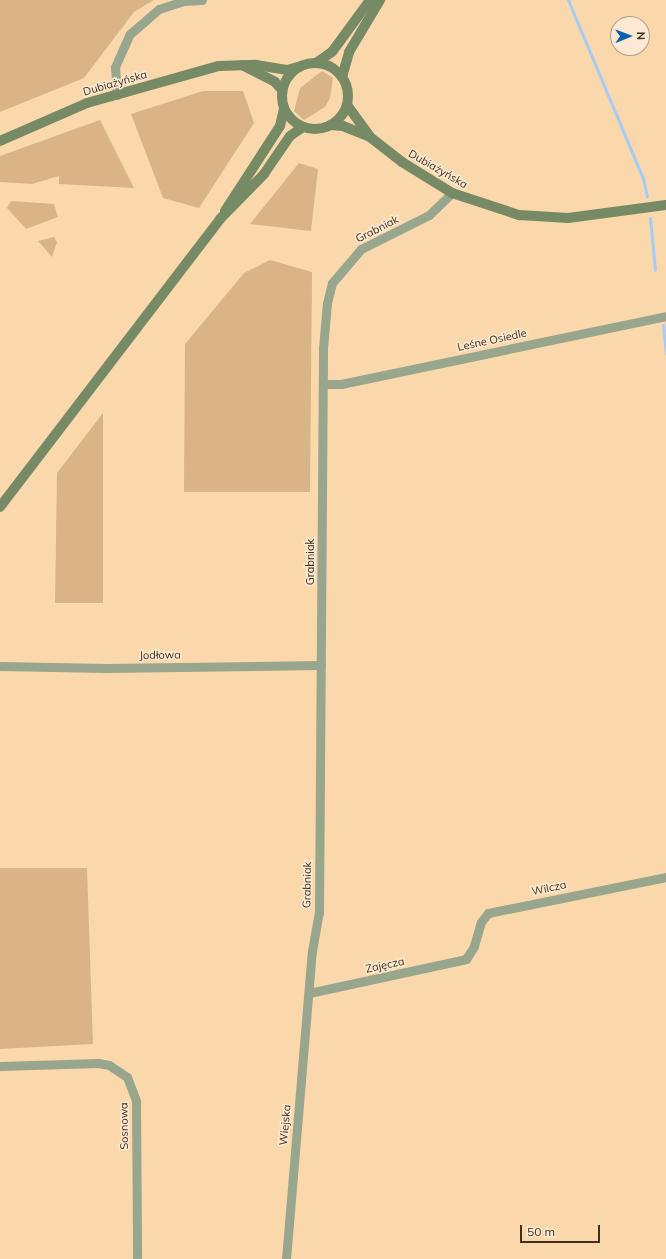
<!DOCTYPE html>
<meta charset="utf-8">
<style>
body{margin:0}
#map{position:relative;width:666px;height:1259px;overflow:hidden;background:#fbd8ac;font-family:Mulish,sans-serif}
div>[style]{position:absolute}
[style*='--x']{left:calc(var(--x)*1px);top:calc(var(--y)*1px);width:calc(var(--w)*1px);rotate:calc(var(--a)*1deg)}
.green>*{inset:0;background:#d9b486}
.stream>*{height:3px;margin:-1.5px;padding:0 1.5px;transform-origin:1.5px;border-radius:1.5px;background:#a6cbf7}
.street>*{height:9px;margin:-4.5px;padding:0 4.5px;transform-origin:4.5px;border-radius:4.5px;background:#97a68d}
.secondary>*{height:10px;margin:-5px;padding:0 5px;transform-origin:5px;border-radius:5px;background:#758a65}
.secondary>.ring{margin:-5px;padding:0;box-sizing:content-box;background:none;border:10px solid #758a65;border-radius:50%}
span{translate:-50% -50%;white-space:nowrap;text-align:center;line-height:1.15;-webkit-text-stroke:3px #fbe9d3;paint-order:stroke}
.street-label{font-size:11px;color:#42301a}
.north{position:absolute;left:610px;top:16px;width:40px;height:40px;box-sizing:border-box;background:#fbe9d3;border:1px solid #b19f89;border-radius:50%;rotate:89deg;font-size:11px;font-weight:700;line-height:16px;text-align:center;color:#42301a}
.north::after{content:'';display:block;margin:auto;width:14px;height:18px;background:#0961ae;clip-path:polygon(50% 0,100% 100%,50% 72%,0 100%)}
.scale{position:absolute;left:520px;top:1225px;width:80px;height:18px;box-sizing:border-box;border:2px solid #42301a;border-top:0;padding-left:5px;font-size:12px;line-height:14px;white-space:nowrap;color:#42301a;-webkit-text-stroke:3px #fbe9d3;paint-order:stroke}
</style>
<div id="map">
<div class="green">
<i style="clip-path:polygon(0 0,154px 0,134px 12px,84px 78px,0 112px)"></i>
<i style="clip-path:polygon(322px 71px,333px 78px,330px 98px,325px 107px,304px 120px,294px 111px,300px 88px)"></i>
<i style="clip-path:polygon(203px 91px,243px 91px,254px 123px,199px 208px,163px 198px,131px 114px)"></i>
<i style="clip-path:polygon(100px 120px,134px 188px,59px 184px,59px 176px,32px 184px,0 182px,0 156px)"></i>
<i style="clip-path:polygon(299px 163px,318px 169px,311px 231px,250px 224px)"></i>
<i style="clip-path:polygon(11px 201px,54px 204px,58px 217px,26px 229px,7px 208px)"></i>
<i style="clip-path:polygon(54px 237px,57px 242px,52px 257px,38px 241px)"></i>
<i style="clip-path:polygon(270px 260px,312px 272px,310px 492px,184px 492px,185px 344px,244px 273px)"></i>
<i style="clip-path:polygon(103px 413px,103px 603px,55px 603px,57px 473px)"></i>
<i style="clip-path:polygon(0 868px,87px 868px,93px 1044px,0 1049px)"></i>
</div>
<div class="stream">
<i style="--x:568;--y:0;--w:193;--a:67.2"></i>
<i style="--x:643;--y:178;--w:19;--a:78"></i>
<i style="--x:650;--y:218;--w:52;--a:84.5"></i>
<i style="--x:663;--y:325;--w:29;--a:84"></i>
</div>
<div class="street">
<i style="--x:117;--y:95;--w:28;--a:-94"></i>
<i style="--x:115;--y:67;--w:36;--a:-66"></i>
<i style="--x:130;--y:34;--w:38;--a:-41"></i>
<i style="--x:159;--y:9;--w:25;--a:-18"></i>
<i style="--x:183;--y:1;--w:19;--a:-3"></i>
<i style="--x:323;--y:384;--w:18;--a:0"></i>
<i style="--x:341;--y:384;--w:332;--a:-11.8"></i>
<i style="--x:0;--y:666;--w:106;--a:1.1"></i>
<i style="--x:106;--y:668;--w:215;--a:-0.8"></i>
<i style="--x:309;--y:993;--w:161;--a:-12.2"></i>
<i style="--x:466;--y:959;--w:15;--a:-58"></i>
<i style="--x:474;--y:946;--w:25;--a:-74"></i>
<i style="--x:481;--y:922;--w:11;--a:-52"></i>
<i style="--x:488;--y:913;--w:182;--a:-11.4"></i>
<i style="--x:0;--y:1066;--w:98;--a:-1.8"></i>
<i style="--x:98;--y:1063;--w:11;--a:10"></i>
<i style="--x:109;--y:1065;--w:22;--a:34"></i>
<i style="--x:127;--y:1077;--w:26;--a:69"></i>
<i style="--x:136;--y:1101;--w:158;--a:89.6"></i>
<i style="--x:286;--y:1259;--w:309;--a:-85.2"></i>
<i style="--x:312;--y:951;--w:39;--a:-80"></i>
<i style="--x:319;--y:913;--w:565;--a:-89.59"></i>
<i style="--x:323;--y:348;--w:45;--a:-84.9"></i>
<i style="--x:327;--y:303;--w:21;--a:-76"></i>
<i style="--x:332;--y:283;--w:45;--a:-49.5"></i>
<i style="--x:361;--y:249;--w:76;--a:-26.6"></i>
<i style="--x:429;--y:215;--w:32;--a:-44"></i>
</div>
<div class="secondary">
<i class="ring" style="left:282px;top:63px;width:56px;height:56px"></i>
<i style="--x:316;--y:63;--w:19;--a:-35"></i>
<i style="--x:332;--y:52;--w:64;--a:-53.8"></i>
<i style="--x:242;--y:65;--w:37;--a:27"></i>
<i style="--x:275;--y:82;--w:11;--a:49"></i>
<i style="--x:342;--y:77;--w:26;--a:-74"></i>
<i style="--x:349;--y:52;--w:61;--a:-59.2"></i>
<i style="--x:347;--y:105;--w:39;--a:54"></i>
<i style="--x:331;--y:125;--w:12;--a:5"></i>
<i style="--x:343;--y:126;--w:29;--a:22"></i>
<i style="--x:370;--y:137;--w:41;--a:38"></i>
<i style="--x:402;--y:162;--w:59;--a:31.8"></i>
<i style="--x:452;--y:193;--w:71;--a:18.2"></i>
<i style="--x:519;--y:215;--w:49;--a:3.5"></i>
<i style="--x:568;--y:218;--w:99;--a:-7.6"></i>
<i style="--x:0;--y:141;--w:95;--a:-23.6"></i>
<i style="--x:87;--y:103;--w:137;--a:-15.7"></i>
<i style="--x:219;--y:66;--w:37;--a:-2"></i>
<i style="--x:256;--y:65;--w:31;--a:9"></i>
<i style="--x:287;--y:70;--w:11;--a:-15"></i>
<i style="--x:225;--y:211;--w:101;--a:-57.1"></i>
<i style="--x:280;--y:126;--w:17;--a:-77"></i>
<i style="--x:0;--y:507;--w:362;--a:-52.6"></i>
<i style="--x:220;--y:219;--w:63;--a:-45.6"></i>
<i style="--x:264;--y:174;--w:46;--a:-55.6"></i>
<i style="--x:290;--y:136;--w:16;--a:-35"></i>
</div>
<div class="street-label">
<span style="left:115px;top:83px;rotate:-16deg">Dubiażyńska</span>
<span style="left:438px;top:169px;rotate:30deg">Dubiażyńska</span>
<span style="left:377px;top:229px;rotate:-27deg">Grabniak</span>
<span style="left:492px;top:340px;rotate:-12deg">Leśne Osiedle</span>
<span style="left:310px;top:562px;rotate:-90deg">Grabniak</span>
<span style="left:160px;top:655px;rotate:-1deg">Jodłowa</span>
<span style="left:307px;top:885px;rotate:-89deg">Grabniak</span>
<span style="left:549px;top:888px;rotate:-12deg">Wilcza</span>
<span style="left:385px;top:965px;rotate:-12deg">Zajęcza</span>
<span style="left:285px;top:1125px;rotate:-85deg">Wiejska</span>
<span style="left:124px;top:1126px;rotate:-91deg">Sosnowa</span>
</div>
<div class="north">N</div>
<div class="scale">50 m</div>
</div>
